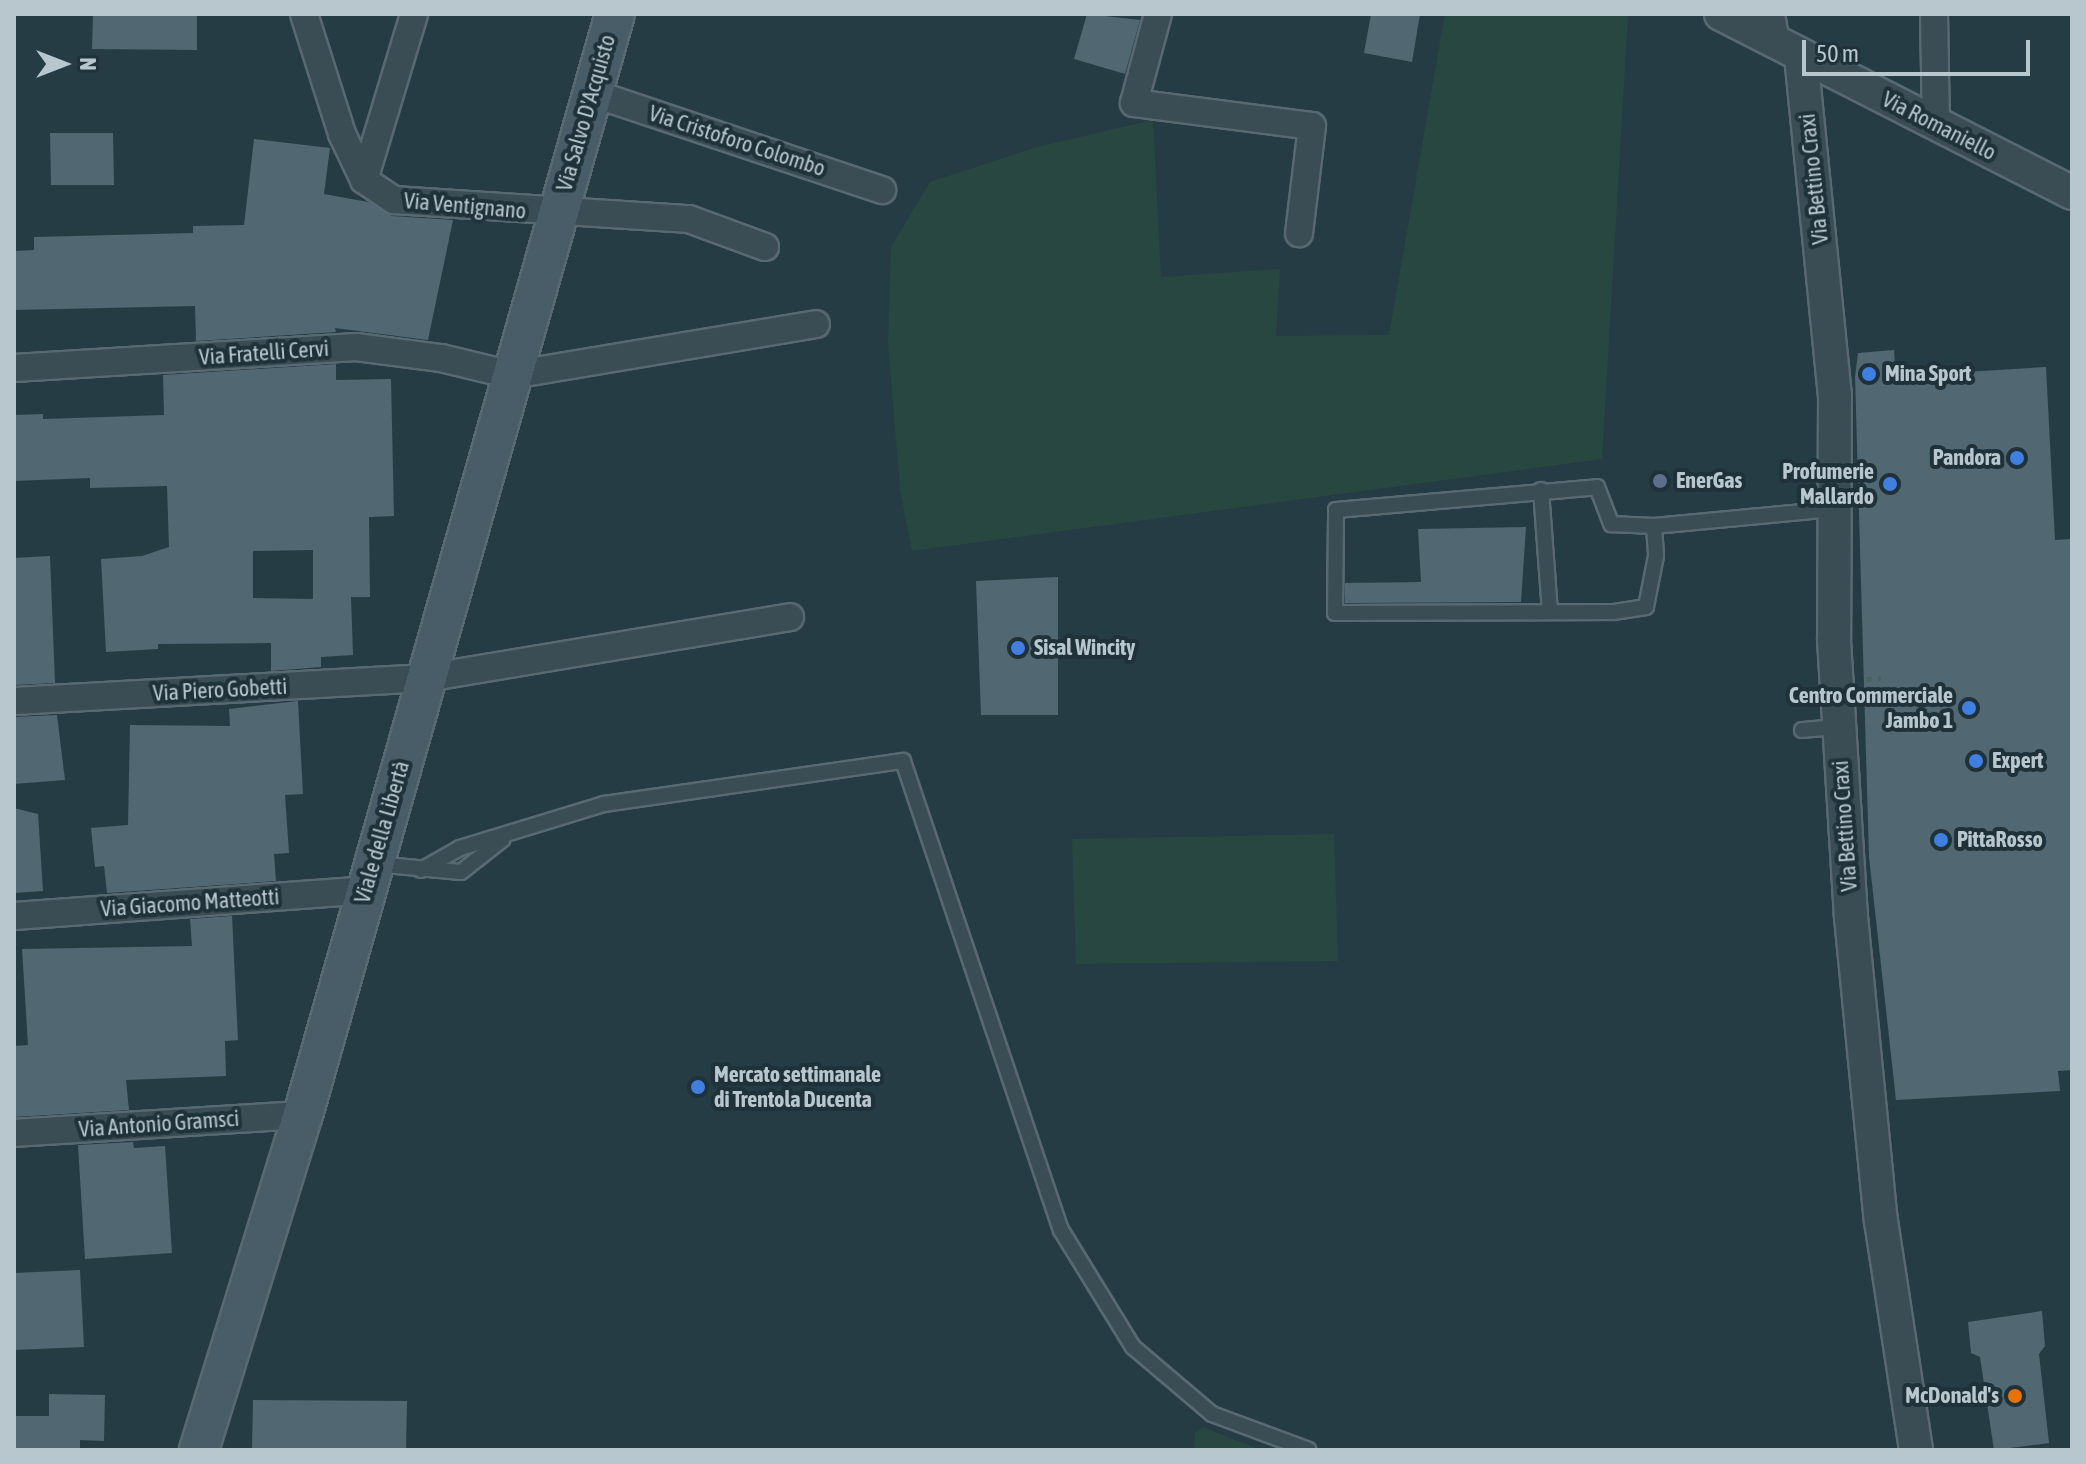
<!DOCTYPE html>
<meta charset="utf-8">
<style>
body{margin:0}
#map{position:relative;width:2086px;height:1464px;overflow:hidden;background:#253c44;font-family:"Asap Condensed",sans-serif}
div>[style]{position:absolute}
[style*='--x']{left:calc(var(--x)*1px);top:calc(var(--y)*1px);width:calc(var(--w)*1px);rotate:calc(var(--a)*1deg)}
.green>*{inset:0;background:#294741}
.building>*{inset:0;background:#516872}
.path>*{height:5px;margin-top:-2.5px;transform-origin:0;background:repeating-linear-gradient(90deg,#48635e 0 6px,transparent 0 12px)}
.roads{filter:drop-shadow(2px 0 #596971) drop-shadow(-2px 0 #596971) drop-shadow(0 2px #596971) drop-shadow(0 -2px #596971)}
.service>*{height:14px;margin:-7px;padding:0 7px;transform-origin:7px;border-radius:7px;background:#3a4c54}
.minor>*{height:26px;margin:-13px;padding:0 13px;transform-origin:13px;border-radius:13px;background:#3a4c54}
.tertiary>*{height:32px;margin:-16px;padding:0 16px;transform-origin:16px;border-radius:16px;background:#3a4c54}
.secondary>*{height:38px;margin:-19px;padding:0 19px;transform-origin:19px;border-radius:19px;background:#485d67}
.dots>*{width:22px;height:22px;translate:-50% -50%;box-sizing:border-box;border:4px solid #1f3139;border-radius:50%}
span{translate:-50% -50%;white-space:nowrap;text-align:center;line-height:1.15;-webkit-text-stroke:8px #1f3139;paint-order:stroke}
.street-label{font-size:22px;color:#b8c6cd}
.poi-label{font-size:22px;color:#b8c6cd;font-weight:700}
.left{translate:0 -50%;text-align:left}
.right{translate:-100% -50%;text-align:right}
.frame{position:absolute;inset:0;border:16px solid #b8c6cd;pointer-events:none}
.north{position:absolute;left:24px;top:24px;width:80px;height:80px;-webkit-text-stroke:6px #1f3139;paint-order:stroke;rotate:90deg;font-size:22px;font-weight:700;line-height:32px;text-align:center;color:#b8c6cd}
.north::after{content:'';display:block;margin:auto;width:28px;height:36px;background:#b8c6cd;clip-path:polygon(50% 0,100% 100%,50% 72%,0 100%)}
.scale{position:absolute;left:1802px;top:40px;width:228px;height:36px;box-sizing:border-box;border:4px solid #b8c6cd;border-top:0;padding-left:10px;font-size:24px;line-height:28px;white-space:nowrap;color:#b8c6cd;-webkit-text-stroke:6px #1f3139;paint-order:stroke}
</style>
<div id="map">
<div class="green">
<i style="clip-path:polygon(1445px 14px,1628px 14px,1602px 459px,912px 551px,900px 489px,888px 342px,891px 247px,930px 182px,1037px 147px,1153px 120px,1161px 277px,1280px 269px,1276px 336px,1389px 335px)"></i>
<i style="clip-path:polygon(1334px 834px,1338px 961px,1076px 964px,1072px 839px)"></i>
<i style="clip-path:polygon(1203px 1427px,1251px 1446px,1260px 1450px,1194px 1450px,1195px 1433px)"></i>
</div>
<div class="building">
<i style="clip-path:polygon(93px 14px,197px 14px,197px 50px,92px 49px)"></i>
<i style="clip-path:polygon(1087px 14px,1140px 20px,1125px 74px,1074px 59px)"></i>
<i style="clip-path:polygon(1371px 14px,1420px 14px,1412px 62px,1364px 53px)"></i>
<i style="clip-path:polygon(50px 133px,113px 133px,114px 185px,51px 185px)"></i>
<i style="clip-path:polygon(254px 139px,330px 148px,324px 194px,368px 202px,392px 216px,453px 220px,428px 340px,335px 328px,336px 332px,196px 341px,195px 306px,14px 310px,14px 251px,34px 250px,34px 237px,193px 233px,193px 226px,244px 225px)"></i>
<i style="clip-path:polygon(1894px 350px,1895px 367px,1933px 374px,2046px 367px,2055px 540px,2072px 539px,2072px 1070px,2058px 1071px,2060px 1091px,1896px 1100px,1869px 857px,1855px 377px,1858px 353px)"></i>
<i style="clip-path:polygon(evenodd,336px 364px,336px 380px,391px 379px,394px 516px,369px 517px,370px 597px,351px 597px,353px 655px,321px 657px,321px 667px,271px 671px,271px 643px,158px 644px,158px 649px,106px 652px,101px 559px,142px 556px,169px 547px,167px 486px,90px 488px,90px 478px,14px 481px,14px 415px,43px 414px,43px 419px,164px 415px,163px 375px,336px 364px,313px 550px,313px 599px,253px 598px,253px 551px,313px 550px)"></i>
<i style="clip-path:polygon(1526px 527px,1521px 602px,1345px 603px,1345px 583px,1421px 582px,1418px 529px)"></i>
<i style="clip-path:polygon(50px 556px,55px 683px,14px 685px,14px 558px)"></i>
<i style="clip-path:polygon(1058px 577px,1058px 715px,981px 715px,976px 581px)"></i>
<i style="clip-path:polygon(298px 701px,303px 794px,285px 795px,289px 853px,274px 854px,276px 881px,107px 893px,104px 866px,95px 867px,91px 828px,128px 825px,130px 725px,230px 726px,229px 709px)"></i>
<i style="clip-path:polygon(57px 715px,65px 780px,14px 784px,14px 717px)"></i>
<i style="clip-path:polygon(14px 808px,38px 814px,43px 891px,14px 893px)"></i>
<i style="clip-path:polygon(232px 916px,238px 1040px,225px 1041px,226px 1076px,126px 1080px,129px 1110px,14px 1117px,14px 1046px,28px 1045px,22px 949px,192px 946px,190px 919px)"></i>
<i style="clip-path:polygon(133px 1142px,134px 1148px,165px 1146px,172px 1253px,85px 1259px,78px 1145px)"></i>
<i style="clip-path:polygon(80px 1270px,84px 1347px,14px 1350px,14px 1273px)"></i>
<i style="clip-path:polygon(2042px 1311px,2045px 1346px,2039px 1354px,2049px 1443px,1994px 1450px,1980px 1357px,1971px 1353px,1968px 1322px)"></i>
<i style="clip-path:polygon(49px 1394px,105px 1395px,104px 1441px,80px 1440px,80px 1450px,15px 1450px,15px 1416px,49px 1416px)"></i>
<i style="clip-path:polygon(253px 1400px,407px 1401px,406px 1450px,252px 1450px)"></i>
</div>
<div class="path">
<i style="--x:1866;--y:679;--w:15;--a:-4"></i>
</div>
<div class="roads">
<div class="service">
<i style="--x:1541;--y:490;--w:122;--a:85.8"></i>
<i style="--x:1654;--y:526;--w:30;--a:86"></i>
<i style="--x:1656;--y:556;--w:52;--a:101.1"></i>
<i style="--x:1646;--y:607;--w:33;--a:171"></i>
<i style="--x:1613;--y:612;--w:278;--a:179.8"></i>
<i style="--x:1335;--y:613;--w:103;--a:-89.4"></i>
<i style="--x:1336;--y:510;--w:262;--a:-5"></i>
<i style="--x:1597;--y:487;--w:40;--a:69"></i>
<i style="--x:1611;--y:524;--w:43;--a:2.7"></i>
<i style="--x:1654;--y:526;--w:182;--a:-5.4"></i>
<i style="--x:1802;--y:730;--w:36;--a:-5"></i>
<i style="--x:375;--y:864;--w:86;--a:5.3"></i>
<i style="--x:461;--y:872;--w:53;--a:-38.2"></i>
<i style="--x:421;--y:870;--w:45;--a:-29.4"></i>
<i style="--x:460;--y:848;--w:151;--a:-17"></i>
<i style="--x:604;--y:804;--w:302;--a:-8.2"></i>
<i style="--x:903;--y:761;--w:495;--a:71.4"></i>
<i style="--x:1061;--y:1230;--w:137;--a:58.4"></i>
<i style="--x:1133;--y:1347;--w:104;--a:40.3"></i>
<i style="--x:1212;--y:1414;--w:103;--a:20.4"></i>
</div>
<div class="minor">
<i style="--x:304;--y:14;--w:126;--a:72.4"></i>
<i style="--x:342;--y:134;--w:51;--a:64.4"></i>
<i style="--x:364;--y:180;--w:36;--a:34"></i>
<i style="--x:394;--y:200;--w:296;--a:3.7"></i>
<i style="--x:689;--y:219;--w:81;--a:20.2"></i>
<i style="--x:1158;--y:14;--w:92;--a:105.1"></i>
<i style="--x:1134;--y:103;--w:179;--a:7.4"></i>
<i style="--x:1312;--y:126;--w:108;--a:96.9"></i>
<i style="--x:1771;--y:14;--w:29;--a:80"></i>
<i style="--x:1934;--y:14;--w:110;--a:89"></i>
<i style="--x:592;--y:93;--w:306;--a:18.5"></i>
<i style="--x:364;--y:180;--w:173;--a:-73.2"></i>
<i style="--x:14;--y:368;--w:343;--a:-3.5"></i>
<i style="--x:356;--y:347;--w:86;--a:7.4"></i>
<i style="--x:441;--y:358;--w:73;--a:13.5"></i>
<i style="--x:512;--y:375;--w:308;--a:-9.5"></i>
<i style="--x:14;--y:701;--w:413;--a:-3.2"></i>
<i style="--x:426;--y:678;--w:369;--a:-9.5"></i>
<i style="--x:14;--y:916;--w:353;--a:-4.2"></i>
<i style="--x:14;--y:1133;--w:290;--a:-3.6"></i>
</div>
<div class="tertiary">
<i style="--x:1721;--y:14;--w:394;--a:27"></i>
<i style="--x:1801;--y:56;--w:341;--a:84.3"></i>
<i style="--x:1835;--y:395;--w:245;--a:90.2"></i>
<i style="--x:1834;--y:640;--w:278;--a:86.5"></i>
<i style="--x:1851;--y:917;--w:305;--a:84.4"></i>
<i style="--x:1881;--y:1221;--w:232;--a:81.3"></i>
</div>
<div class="secondary">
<i style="--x:199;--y:1450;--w:351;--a:-72.8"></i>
<i style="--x:303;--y:1115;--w:1144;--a:-74.18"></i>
</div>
</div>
<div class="dots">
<i style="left:1869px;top:374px;background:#3f7fe0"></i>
<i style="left:2017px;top:458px;background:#3f7fe0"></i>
<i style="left:1660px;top:481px;background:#5c6f8a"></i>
<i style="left:1890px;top:484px;background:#3f7fe0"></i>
<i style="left:1018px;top:648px;background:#3f7fe0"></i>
<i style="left:1969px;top:708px;background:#3f7fe0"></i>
<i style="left:1976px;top:761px;background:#3f7fe0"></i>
<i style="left:1941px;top:840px;background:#3f7fe0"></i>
<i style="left:698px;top:1087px;background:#3f7fe0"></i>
<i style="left:2015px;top:1396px;background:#e8710a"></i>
</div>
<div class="street-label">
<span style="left:586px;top:113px;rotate:-74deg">Via Salvo D'Acquisto</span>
<span style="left:1939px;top:126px;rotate:27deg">Via Romaniello</span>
<span style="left:737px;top:141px;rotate:18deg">Via Cristoforo Colombo</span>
<span style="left:1814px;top:179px;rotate:-96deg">Via Bettino Craxi</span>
<span style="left:465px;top:206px;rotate:5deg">Via Ventignano</span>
<span style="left:264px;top:353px;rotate:-4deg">Via Fratelli Cervi</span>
<span style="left:220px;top:690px;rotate:-3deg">Via Piero Gobetti</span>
<span style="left:1845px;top:826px;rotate:-94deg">Via Bettino Craxi</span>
<span style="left:382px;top:832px;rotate:-74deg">Viale della Libertà</span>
<span style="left:190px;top:903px;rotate:-4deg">Via Giacomo Matteotti</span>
<span style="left:159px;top:1124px;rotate:-4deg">Via Antonio Gramsci</span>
</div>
<div class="poi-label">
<span class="left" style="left:1885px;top:374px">Mina Sport</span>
<span class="right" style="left:2001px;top:458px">Pandora</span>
<span class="right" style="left:1874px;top:484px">Profumerie<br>Mallardo</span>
<span class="left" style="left:1676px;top:481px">EnerGas</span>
<span class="left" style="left:1034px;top:648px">Sisal Wincity</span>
<span class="right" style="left:1953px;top:708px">Centro Commerciale<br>Jambo 1</span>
<span class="left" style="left:1992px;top:761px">Expert</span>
<span class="left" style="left:1957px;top:840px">PittaRosso</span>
<span class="left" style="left:714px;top:1087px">Mercato settimanale<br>di Trentola Ducenta</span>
<span class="right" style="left:1999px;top:1396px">McDonald's</span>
</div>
<div class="frame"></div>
<div class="north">N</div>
<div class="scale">50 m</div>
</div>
